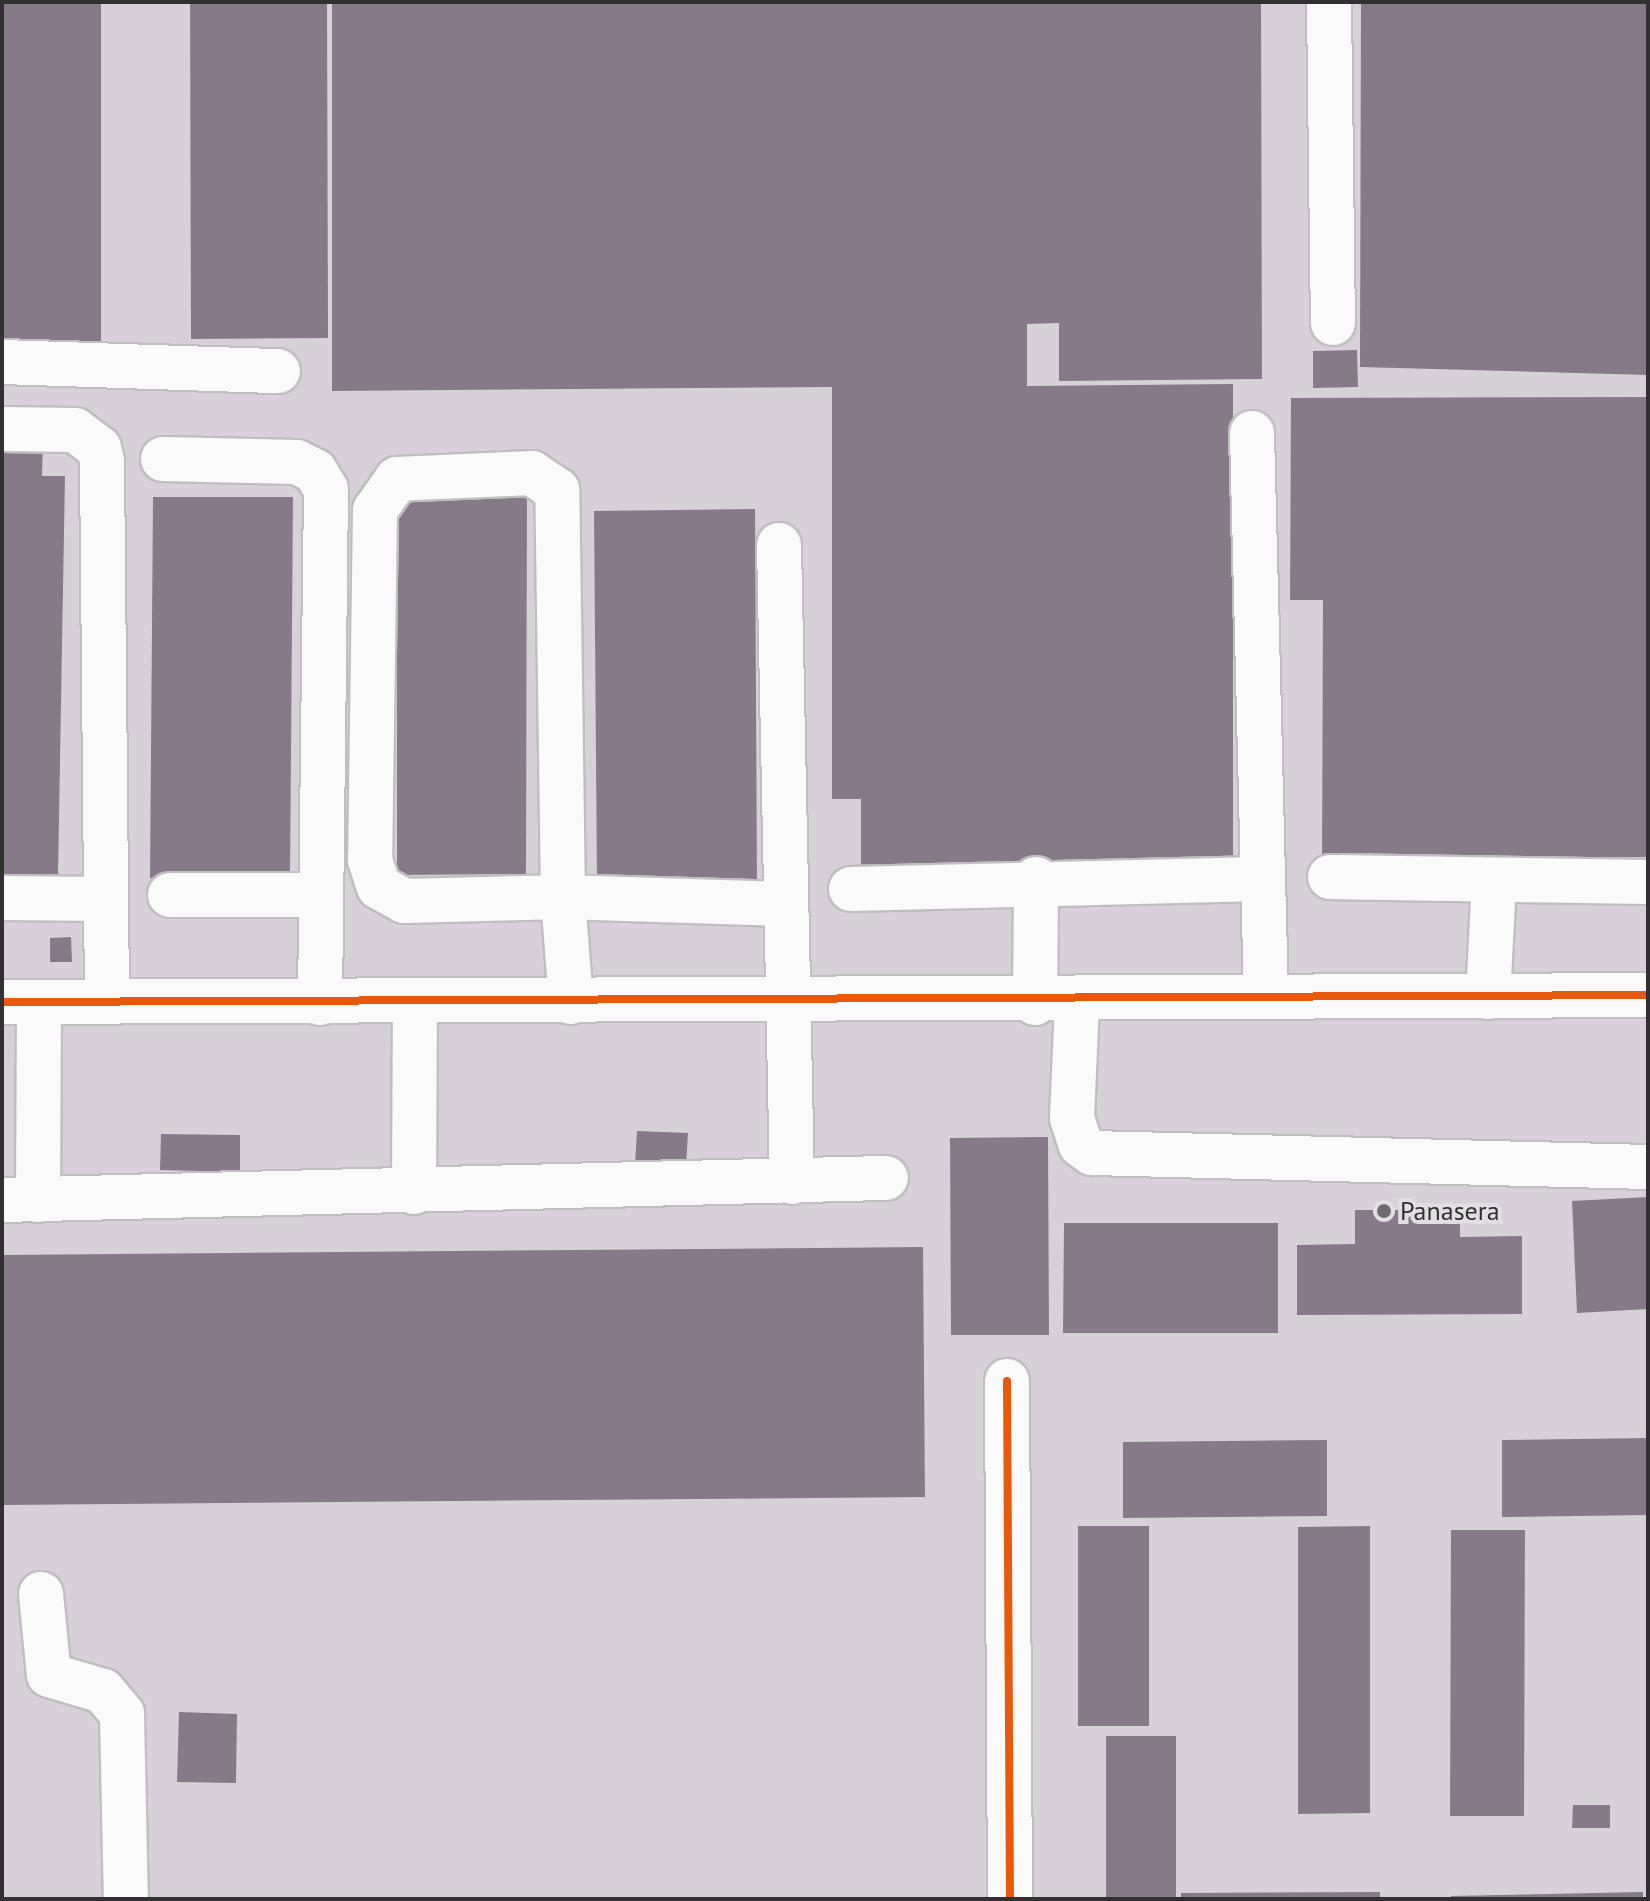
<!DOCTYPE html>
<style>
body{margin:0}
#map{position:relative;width:1650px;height:1901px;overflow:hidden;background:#e2dfe3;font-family:"PT Sans",sans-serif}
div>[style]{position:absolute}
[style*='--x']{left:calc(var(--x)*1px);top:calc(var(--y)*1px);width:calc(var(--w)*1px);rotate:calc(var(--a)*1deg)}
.built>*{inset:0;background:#d7d0d8}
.building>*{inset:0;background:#867a88}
.roads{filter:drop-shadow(2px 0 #c0bec0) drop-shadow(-2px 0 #c0bec0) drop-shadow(0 2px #c0bec0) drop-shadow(0 -2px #c0bec0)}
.minor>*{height:44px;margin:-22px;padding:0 22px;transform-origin:22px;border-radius:22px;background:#fbfafb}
.cycleway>*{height:8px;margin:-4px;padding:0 4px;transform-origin:4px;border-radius:4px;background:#e8590c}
.dots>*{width:22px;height:22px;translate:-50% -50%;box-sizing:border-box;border:4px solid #e3dee4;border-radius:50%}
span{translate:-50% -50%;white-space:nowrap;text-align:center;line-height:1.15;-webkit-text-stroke:8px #e3dee4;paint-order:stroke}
.poi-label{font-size:26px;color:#323032}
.left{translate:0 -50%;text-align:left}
.frame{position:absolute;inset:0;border:4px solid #323032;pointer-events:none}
</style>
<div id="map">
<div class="built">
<i style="clip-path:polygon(2px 2px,1648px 2px,1648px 1899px,2px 1899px)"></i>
</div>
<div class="building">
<i style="clip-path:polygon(2px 2px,101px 2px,101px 343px,2px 344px)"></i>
<i style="clip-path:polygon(190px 2px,327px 2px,328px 338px,191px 339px)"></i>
<i style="clip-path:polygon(332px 2px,1261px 2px,1262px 379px,1059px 381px,1059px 323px,1027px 324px,1027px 386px,1233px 384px,1233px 872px,861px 875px,861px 799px,832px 799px,832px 387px,332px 391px)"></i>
<i style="clip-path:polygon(1361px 2px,1648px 2px,1648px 375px,1360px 367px)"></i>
<i style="clip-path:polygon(1357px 350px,1358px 387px,1313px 388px,1313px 351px)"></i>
<i style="clip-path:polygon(1648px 397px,1648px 857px,1322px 858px,1323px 600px,1290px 600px,1291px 398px)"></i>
<i style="clip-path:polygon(2px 437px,43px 437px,42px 476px,65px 476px,58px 875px,2px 874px)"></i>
<i style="clip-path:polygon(527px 489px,526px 874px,397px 875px,397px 490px)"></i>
<i style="clip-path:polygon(153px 497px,293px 497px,290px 878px,150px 878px)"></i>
<i style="clip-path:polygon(755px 509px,757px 880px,597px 881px,594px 511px)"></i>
<i style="clip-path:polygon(71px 937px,72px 962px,50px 962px,50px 938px)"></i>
<i style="clip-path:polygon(637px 1131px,688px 1133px,686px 1166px,635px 1164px)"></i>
<i style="clip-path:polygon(161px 1134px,240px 1135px,240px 1172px,160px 1170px)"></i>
<i style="clip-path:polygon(1048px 1137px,1049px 1335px,951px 1335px,950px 1138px)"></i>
<i style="clip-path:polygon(1648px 1197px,1648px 1309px,1577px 1313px,1572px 1201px)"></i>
<i style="clip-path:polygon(1355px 1210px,1460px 1210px,1460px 1237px,1522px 1236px,1522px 1314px,1297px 1315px,1297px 1245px,1355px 1244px)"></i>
<i style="clip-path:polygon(1064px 1223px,1278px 1223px,1278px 1333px,1063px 1333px)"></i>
<i style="clip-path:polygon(923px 1247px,925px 1497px,2px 1505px,2px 1255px)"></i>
<i style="clip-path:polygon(1648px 1438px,1648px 1515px,1502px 1517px,1502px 1440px)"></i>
<i style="clip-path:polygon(1327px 1440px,1327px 1516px,1123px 1518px,1123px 1442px)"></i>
<i style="clip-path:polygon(1078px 1526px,1149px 1526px,1149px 1726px,1078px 1726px)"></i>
<i style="clip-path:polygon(1370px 1526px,1370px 1813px,1298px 1814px,1298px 1527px)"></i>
<i style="clip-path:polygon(1451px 1530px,1525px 1530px,1524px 1816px,1450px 1816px)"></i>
<i style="clip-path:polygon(179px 1712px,237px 1714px,236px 1783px,177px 1782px)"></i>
<i style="clip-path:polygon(1106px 1736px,1176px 1736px,1176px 1899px,1106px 1899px)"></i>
<i style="clip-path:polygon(1573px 1805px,1610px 1805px,1610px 1828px,1572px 1828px)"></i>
<i style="clip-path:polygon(1380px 1892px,1380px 1899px,1181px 1899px,1181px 1893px)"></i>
<i style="clip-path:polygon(1643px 1892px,1643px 1899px,1451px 1899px,1451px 1896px)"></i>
</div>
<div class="roads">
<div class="minor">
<i style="--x:1329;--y:2;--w:321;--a:89.3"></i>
<i style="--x:2;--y:362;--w:276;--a:1.9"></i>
<i style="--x:2;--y:429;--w:73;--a:0.8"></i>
<i style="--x:75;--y:430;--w:30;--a:37"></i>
<i style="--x:99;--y:448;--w:13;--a:77"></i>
<i style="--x:102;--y:461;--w:541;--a:89.47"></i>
<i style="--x:1252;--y:433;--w:564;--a:88.58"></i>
<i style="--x:163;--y:459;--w:134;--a:1.3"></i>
<i style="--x:297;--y:462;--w:20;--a:27"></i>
<i style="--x:315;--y:471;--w:21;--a:59"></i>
<i style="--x:326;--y:489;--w:514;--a:90.67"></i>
<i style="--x:779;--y:545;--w:637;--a:88.83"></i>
<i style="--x:1330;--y:877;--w:318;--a:0.9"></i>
<i style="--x:851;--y:889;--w:409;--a:-1.4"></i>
<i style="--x:170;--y:895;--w:151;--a:0"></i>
<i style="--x:2;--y:898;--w:103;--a:0.6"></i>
<i style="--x:1488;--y:997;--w:114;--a:-87"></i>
<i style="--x:2;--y:1002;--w:1646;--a:-0.24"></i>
<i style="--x:571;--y:1002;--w:105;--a:-94.4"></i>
<i style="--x:563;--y:897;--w:407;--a:-90.8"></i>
<i style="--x:557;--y:490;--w:30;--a:-146"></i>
<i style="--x:532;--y:473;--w:135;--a:177.5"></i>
<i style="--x:397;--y:479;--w:38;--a:125"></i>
<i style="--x:375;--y:510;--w:350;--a:90.8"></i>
<i style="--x:370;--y:860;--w:28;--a:72"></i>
<i style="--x:379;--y:887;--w:29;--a:29"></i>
<i style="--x:404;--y:901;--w:159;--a:-1.4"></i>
<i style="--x:563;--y:897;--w:221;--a:1.8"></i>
<i style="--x:1035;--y:1003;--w:124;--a:-89.5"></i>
<i style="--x:1077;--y:1003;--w:115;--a:92.5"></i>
<i style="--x:1072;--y:1118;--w:28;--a:72"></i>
<i style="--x:1081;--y:1145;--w:14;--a:36"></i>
<i style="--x:1092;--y:1153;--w:556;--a:1.44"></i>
<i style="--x:414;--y:1192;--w:190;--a:-89.7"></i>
<i style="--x:2;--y:1200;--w:884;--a:-1.43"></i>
<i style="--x:38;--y:1200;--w:198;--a:-89.7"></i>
<i style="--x:1007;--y:1381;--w:518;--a:89.67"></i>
<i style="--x:41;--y:1594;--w:81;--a:84.4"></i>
<i style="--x:49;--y:1675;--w:56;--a:16.5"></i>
<i style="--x:103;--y:1691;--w:30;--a:50"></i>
<i style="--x:122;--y:1714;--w:185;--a:88.8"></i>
</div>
</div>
<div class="cycleway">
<i style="--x:2;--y:1002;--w:1646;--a:-0.24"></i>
<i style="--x:1007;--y:1381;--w:518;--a:89.67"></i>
</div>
<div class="dots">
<i style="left:1384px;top:1211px;background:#706d70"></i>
</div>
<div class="poi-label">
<span class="left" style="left:1400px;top:1211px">Panasera</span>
</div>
<div class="frame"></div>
</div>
